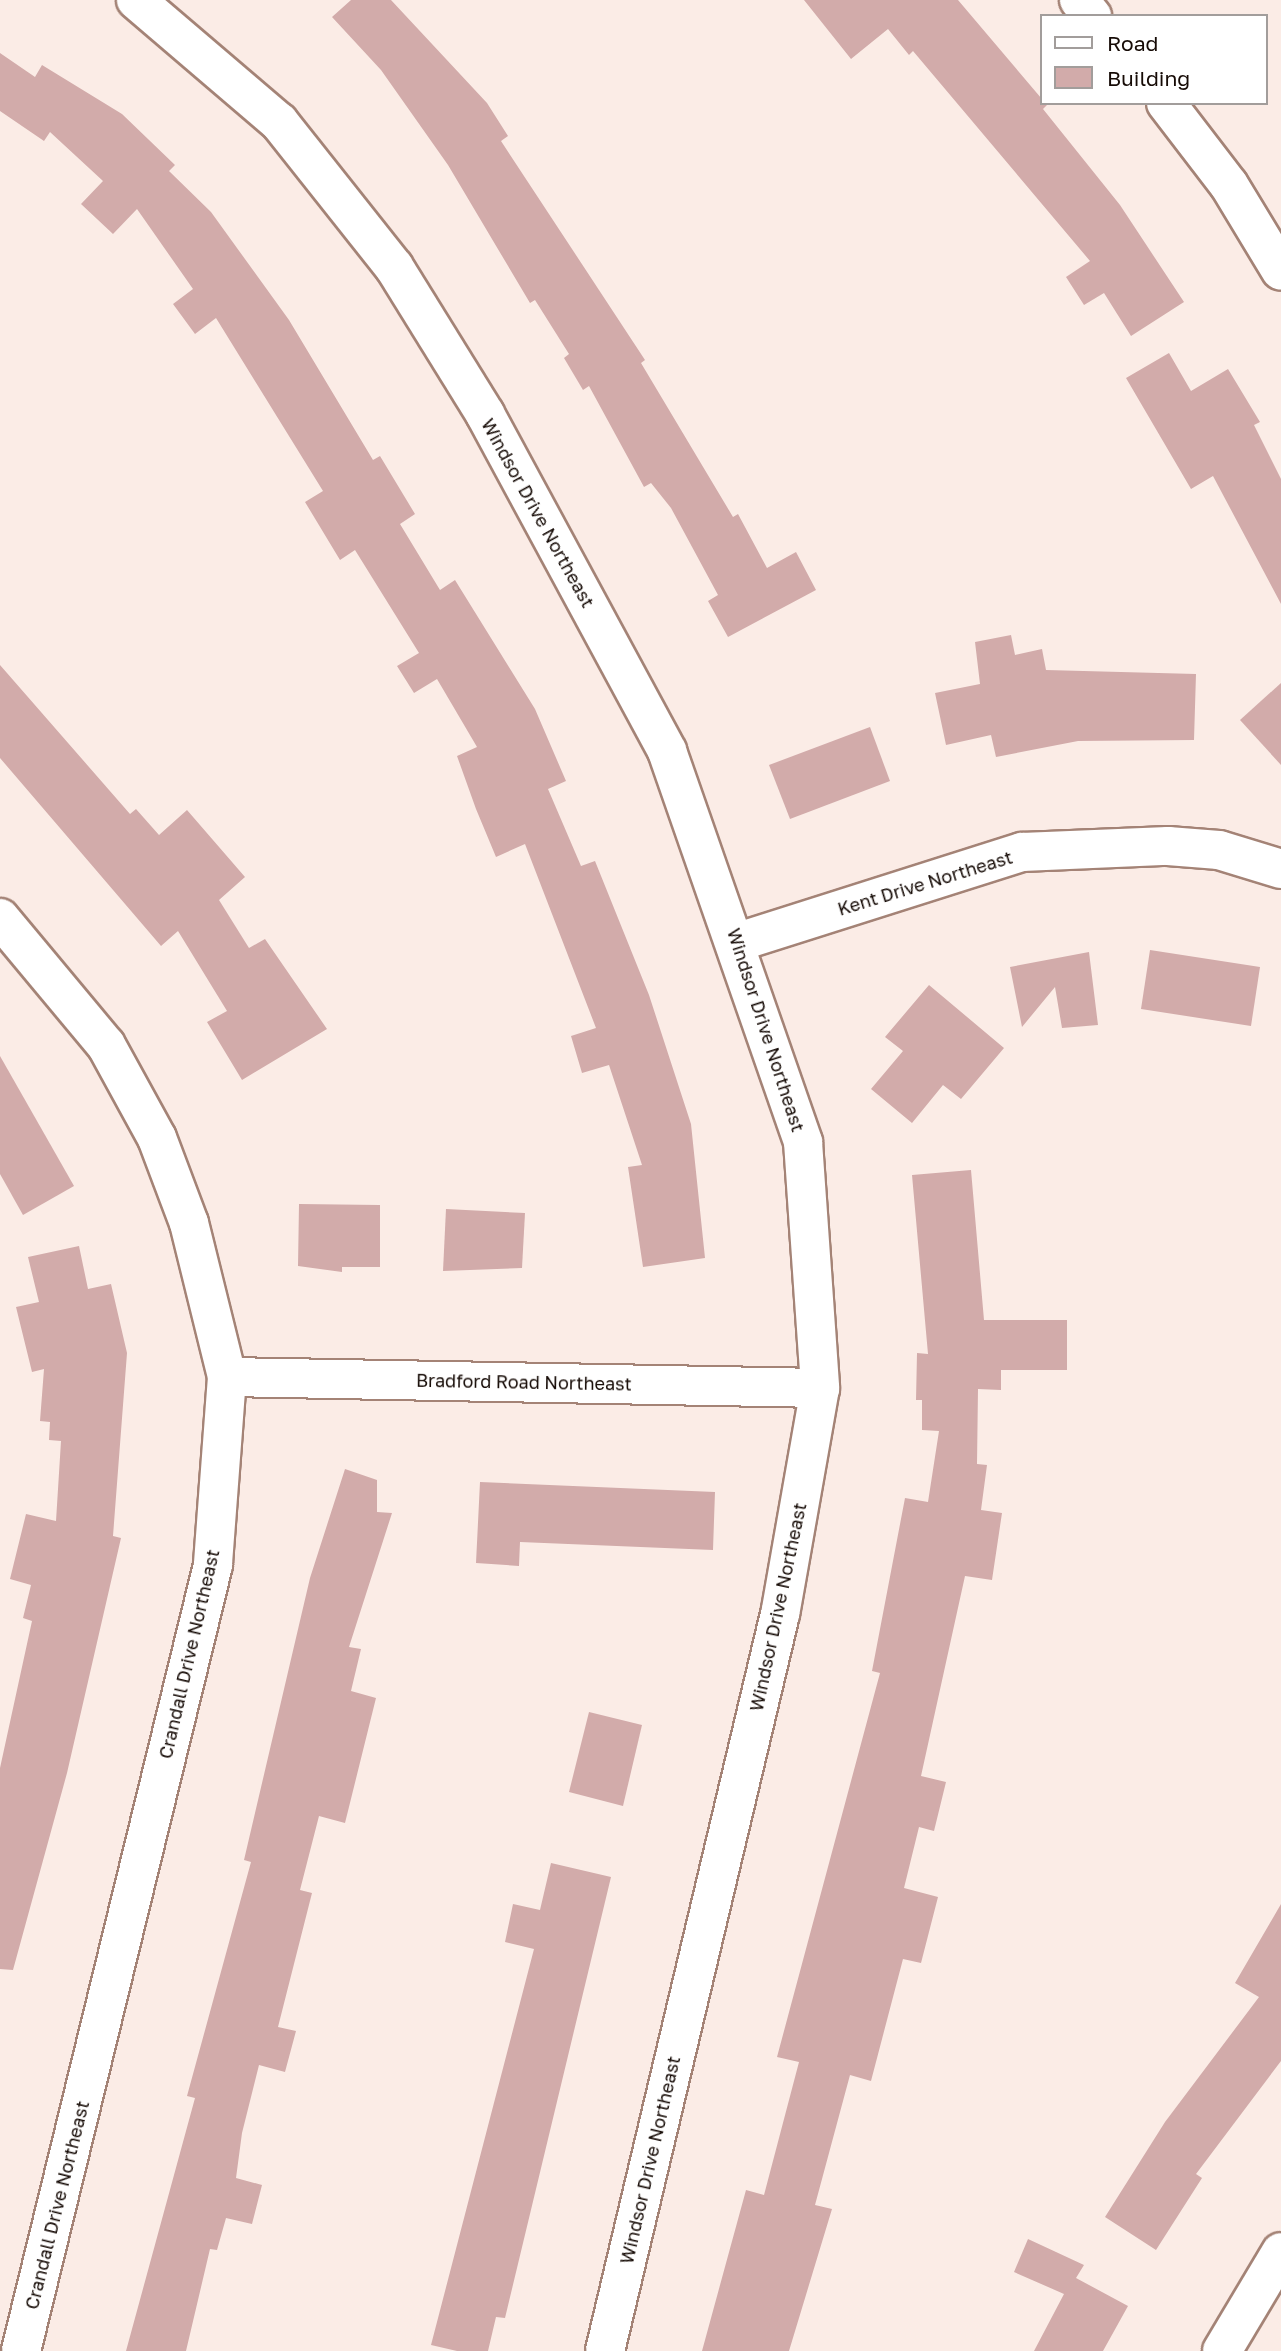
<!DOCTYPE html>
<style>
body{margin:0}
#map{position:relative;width:1281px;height:2351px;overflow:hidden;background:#fbece6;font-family:"Golos Text",sans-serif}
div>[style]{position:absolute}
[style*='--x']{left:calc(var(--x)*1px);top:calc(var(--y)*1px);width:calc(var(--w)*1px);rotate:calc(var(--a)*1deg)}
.building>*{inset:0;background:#d2abaa}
.roads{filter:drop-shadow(2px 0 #a48376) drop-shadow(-2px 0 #a48376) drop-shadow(0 2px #a48376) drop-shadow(0 -2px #a48376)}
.minor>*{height:38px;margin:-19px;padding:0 19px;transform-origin:19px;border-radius:19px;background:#fff}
span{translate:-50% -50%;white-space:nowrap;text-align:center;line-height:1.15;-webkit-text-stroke:5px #fff;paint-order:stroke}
.street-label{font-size:18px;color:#160b06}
.legend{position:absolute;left:1040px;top:14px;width:228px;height:91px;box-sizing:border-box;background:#fff;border:2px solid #a29d9b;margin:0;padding:9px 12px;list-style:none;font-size:21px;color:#160b06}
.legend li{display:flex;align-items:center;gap:14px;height:35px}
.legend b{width:35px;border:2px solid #a29d9b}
</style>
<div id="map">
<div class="building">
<i style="clip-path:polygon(351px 0,391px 0,487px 103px,508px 136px,501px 141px,645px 360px,641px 363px,733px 517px,738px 514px,767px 568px,796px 552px,816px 590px,728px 637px,708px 601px,718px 595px,671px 508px,651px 483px,644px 487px,589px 386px,583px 390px,564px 358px,569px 354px,535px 300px,530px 303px,448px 165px,381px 70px,332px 17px)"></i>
<i style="clip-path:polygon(804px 0,958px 0,1047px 105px,1043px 109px,1120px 205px,1184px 302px,1131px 336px,1104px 293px,1084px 305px,1066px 277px,1090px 261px,913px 51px,909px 55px,888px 29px,851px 59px)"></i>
<i style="clip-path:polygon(0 53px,35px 77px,42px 65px,122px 114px,175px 165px,169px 171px,211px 212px,289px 320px,373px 460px,380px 456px,415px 514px,400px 524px,440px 590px,455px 580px,535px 709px,566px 781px,548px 789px,581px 866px,595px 861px,649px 995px,691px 1124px,705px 1258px,643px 1267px,628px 1167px,642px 1165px,609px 1065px,582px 1073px,571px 1036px,596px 1028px,525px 844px,496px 857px,476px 809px,457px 756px,477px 747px,437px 679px,414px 693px,397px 666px,419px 653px,355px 550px,340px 560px,305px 502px,323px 491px,216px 318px,195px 334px,173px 304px,193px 289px,137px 209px,113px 234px,81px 204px,103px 181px,50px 132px,44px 141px,0 111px)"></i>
<i style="clip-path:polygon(1169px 353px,1191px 391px,1228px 369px,1260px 422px,1254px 425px,1281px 479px,1281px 604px,1213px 476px,1191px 489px,1126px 378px)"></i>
<i style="clip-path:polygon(1011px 635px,1015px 655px,1042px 649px,1046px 670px,1196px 674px,1194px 740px,1078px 741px,996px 757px,991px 735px,946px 745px,935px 693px,980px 684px,975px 642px)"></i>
<i style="clip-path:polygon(0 665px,130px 814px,136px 809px,159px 835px,187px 810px,245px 877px,219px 900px,249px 948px,265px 939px,327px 1029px,242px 1080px,207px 1022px,227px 1011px,178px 931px,161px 946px,0 758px)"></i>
<i style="clip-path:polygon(1281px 683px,1281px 765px,1240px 720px)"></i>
<i style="clip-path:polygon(870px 727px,890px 781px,790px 819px,769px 765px)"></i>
<i style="clip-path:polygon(1150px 950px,1260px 967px,1251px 1026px,1141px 1009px)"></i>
<i style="clip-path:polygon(1089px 952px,1098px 1025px,1062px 1028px,1055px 987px,1022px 1027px,1010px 967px)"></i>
<i style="clip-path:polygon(929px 985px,1004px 1048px,961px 1099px,943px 1085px,912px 1123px,871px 1089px,903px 1051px,885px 1037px)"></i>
<i style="clip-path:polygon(0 1056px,74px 1186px,23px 1215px,0 1174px)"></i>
<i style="clip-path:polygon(971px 1170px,984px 1320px,1067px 1320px,1067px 1370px,1001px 1370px,1001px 1390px,978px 1389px,977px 1464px,987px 1465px,981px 1510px,1002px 1513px,992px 1580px,965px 1576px,921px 1776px,946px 1782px,934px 1831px,919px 1827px,904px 1888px,938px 1897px,921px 1963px,903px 1959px,871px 2081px,850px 2075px,815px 2205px,832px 2209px,789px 2351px,702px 2351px,746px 2190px,764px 2195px,799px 2062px,777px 2057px,880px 1673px,872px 1671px,905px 1498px,928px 1502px,939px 1431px,922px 1430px,922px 1400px,916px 1400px,917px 1353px,928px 1354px,912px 1175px)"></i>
<i style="clip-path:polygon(299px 1204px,380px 1205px,380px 1267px,342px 1267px,342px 1272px,298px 1266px)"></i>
<i style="clip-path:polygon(446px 1209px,525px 1213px,522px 1268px,443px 1271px)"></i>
<i style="clip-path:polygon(79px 1246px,88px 1289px,111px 1284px,127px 1353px,113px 1536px,121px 1538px,67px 1773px,13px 1970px,0 1969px,0 1768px,32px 1621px,23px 1618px,31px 1585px,10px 1579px,26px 1514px,56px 1521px,61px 1441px,49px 1440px,50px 1422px,40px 1421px,44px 1369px,32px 1372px,16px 1307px,39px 1302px,28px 1257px)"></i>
<i style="clip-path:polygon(345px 1469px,377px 1480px,377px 1512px,392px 1513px,349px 1647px,361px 1649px,351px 1691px,376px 1698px,345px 1823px,319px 1816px,300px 1890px,312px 1893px,278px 2027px,296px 2031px,285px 2072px,259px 2065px,242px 2133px,236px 2178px,262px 2185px,252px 2224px,226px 2218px,217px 2250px,210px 2249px,186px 2351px,126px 2351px,195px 2098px,187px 2096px,251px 1862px,244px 1860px,310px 1578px)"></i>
<i style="clip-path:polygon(480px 1482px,715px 1492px,713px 1550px,520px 1542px,519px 1566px,476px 1563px)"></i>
<i style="clip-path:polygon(589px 1712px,642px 1725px,623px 1806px,569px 1792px)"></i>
<i style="clip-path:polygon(551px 1863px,611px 1877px,505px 2318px,496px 2317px,488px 2351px,457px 2351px,431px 2345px,534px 1949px,505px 1942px,513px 1904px,540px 1910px)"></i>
<i style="clip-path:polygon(1281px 1904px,1281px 2061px,1196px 2174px,1202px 2178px,1156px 2250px,1105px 2217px,1165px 2122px,1259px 1997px,1235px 1983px)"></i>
<i style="clip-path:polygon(1028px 2239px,1084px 2265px,1076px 2278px,1128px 2306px,1103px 2351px,1034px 2351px,1064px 2294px,1014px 2272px)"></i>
</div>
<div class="roads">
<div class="minor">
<i style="--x:136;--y:0;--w:188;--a:40.5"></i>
<i style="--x:279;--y:122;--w:185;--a:51.6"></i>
<i style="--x:394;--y:267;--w:173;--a:58.2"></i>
<i style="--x:485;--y:414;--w:383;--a:61.6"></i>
<i style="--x:667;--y:751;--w:414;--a:70.8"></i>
<i style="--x:803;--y:1142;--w:247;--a:86"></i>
<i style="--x:820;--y:1388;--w:230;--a:100"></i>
<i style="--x:780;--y:1614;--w:757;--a:103.36"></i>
<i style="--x:1079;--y:0;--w:21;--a:51"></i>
<i style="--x:1166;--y:103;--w:103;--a:52.5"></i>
<i style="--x:1229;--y:185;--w:100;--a:58.8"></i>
<i style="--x:0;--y:918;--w:165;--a:50.2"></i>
<i style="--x:106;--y:1045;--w:106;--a:61.3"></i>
<i style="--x:157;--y:1138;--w:91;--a:69.4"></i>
<i style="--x:189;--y:1223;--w:159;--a:76.1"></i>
<i style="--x:227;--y:1377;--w:189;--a:94.3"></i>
<i style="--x:213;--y:1565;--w:809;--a:103.73"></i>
<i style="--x:738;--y:942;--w:298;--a:-17.6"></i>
<i style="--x:1022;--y:852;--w:146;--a:-2.4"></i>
<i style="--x:1168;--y:846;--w:51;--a:4.5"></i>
<i style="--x:1219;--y:850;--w:65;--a:17"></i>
<i style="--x:227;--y:1377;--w:593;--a:1.06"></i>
<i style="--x:1222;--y:2351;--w:115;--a:-59.2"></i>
</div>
</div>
<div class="street-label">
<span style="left:538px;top:513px;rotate:61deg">Windsor Drive Northeast</span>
<span style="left:925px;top:883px;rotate:-17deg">Kent Drive Northeast</span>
<span style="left:766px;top:1030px;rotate:72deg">Windsor Drive Northeast</span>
<span style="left:524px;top:1382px;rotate:1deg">Bradford Road Northeast</span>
<span style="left:778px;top:1607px;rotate:-78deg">Windsor Drive Northeast</span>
<span style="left:189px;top:1654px;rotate:-77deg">Crandall Drive Northeast</span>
<span style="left:650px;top:2160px;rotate:-77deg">Windsor Drive Northeast</span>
<span style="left:57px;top:2205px;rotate:-76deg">Crandall Drive Northeast</span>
</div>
<ul class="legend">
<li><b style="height:9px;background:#fff"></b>Road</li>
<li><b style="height:19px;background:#d2abaa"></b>Building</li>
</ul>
</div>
